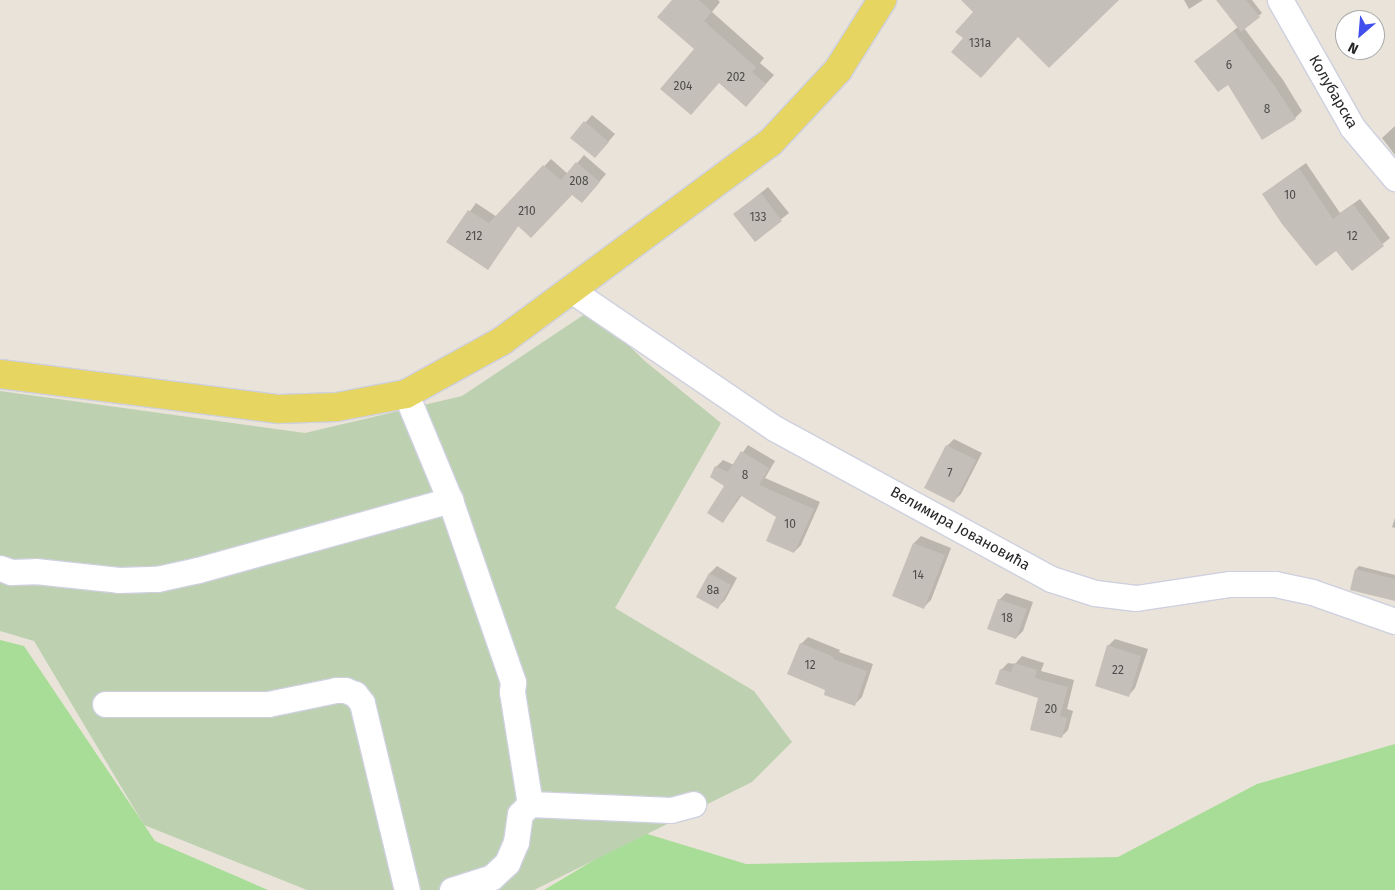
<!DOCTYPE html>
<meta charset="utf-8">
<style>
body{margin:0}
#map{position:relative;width:1395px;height:890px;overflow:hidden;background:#e9e3d9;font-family:"Fira Sans",sans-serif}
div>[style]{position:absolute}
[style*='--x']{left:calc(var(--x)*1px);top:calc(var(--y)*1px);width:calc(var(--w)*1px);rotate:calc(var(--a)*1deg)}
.green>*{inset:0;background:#a8dd98}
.cemetery>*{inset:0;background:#bdd1b1}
.shadow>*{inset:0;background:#0003}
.building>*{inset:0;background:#c4c0b9}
.roads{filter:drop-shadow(1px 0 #ced0df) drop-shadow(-1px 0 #ced0df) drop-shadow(0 1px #ced0df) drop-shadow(0 -1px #ced0df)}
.minor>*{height:25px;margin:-12.5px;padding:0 12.5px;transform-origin:12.5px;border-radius:12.5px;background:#fff}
.major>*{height:28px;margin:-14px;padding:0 14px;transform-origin:14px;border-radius:14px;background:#e6d560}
span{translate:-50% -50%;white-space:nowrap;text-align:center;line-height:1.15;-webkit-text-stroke:4px #fff;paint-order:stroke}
.number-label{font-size:12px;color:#4e4d4c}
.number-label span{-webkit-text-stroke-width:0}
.street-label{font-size:15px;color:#272727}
.north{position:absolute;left:1335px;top:10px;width:50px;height:50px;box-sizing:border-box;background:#fff;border:1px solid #a9a9a9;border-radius:50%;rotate:207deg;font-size:14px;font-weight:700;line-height:20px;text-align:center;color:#272727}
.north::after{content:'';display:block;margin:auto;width:18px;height:22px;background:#414fed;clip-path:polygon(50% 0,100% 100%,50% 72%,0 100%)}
</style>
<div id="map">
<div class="green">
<i style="clip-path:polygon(0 640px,24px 646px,155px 841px,268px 890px,0 890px)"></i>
<i style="clip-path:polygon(1395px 744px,1395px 890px,544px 890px,641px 832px,746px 864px,1118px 857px,1257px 784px)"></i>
</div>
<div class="cemetery">
<i style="clip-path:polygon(591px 310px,646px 362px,721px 423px,615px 608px,754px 691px,792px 742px,752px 782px,534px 890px,307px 890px,144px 825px,34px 641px,0 631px,0 391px,305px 433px,462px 396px)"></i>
</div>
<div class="shadow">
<i style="clip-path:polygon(674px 0,718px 0,720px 2px,712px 12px,764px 58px,760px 63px,774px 75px,754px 97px,696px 48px)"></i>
<i style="clip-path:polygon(1184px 0,1203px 0,1189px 9px)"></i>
<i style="clip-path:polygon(1242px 0,1252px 0,1262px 13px,1244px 28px,1283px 80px,1302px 111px,1295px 118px,1228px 83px,1196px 61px,1238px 27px)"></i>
<i style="clip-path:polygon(592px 115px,615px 134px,602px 149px,572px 138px)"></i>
<i style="clip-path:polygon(1395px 126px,1395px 155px,1382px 138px)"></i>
<i style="clip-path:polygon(584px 155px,606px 174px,589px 194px,572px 193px,519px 225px,488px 268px,448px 242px,476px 203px,497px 217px,551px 159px,568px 174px)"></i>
<i style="clip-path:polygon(1306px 163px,1340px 213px,1360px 199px,1390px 238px,1352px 269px,1337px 249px,1263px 194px)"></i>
<i style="clip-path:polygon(768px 187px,789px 213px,755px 240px,735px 214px)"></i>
<i style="clip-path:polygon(954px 439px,982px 453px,961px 494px,954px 501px,947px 446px)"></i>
<i style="clip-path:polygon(748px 445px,775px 461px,765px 478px,820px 502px,801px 545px,794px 552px,778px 516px,742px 495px,723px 522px,726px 486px,716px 467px,723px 460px,734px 465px)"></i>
<i style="clip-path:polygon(1395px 518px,1395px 528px,1392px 527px)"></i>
<i style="clip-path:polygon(921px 536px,951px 548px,931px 600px,924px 607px,914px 543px)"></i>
<i style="clip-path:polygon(717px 566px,737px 578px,725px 600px,718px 607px,698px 596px,710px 573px)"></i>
<i style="clip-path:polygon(1359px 566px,1395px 575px,1395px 600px,1356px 569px)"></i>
<i style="clip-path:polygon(1006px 593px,1033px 602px,1023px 631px,1016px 638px,999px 600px)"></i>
<i style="clip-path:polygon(808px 637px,840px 650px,839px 652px,873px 664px,862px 697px,855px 704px,801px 644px)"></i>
<i style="clip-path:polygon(1115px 639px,1148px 649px,1135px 688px,1128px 696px,1108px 646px)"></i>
<i style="clip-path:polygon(1022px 656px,1044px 663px,1041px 671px,1074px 680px,1067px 709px,1073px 711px,1068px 730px,1061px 737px,1040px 697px,1001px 670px,1008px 663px,1015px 664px)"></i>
</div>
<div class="building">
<i style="clip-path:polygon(672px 0,699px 0,712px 12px,704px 21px,756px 67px,752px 72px,766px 84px,746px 107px,719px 83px,691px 115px,660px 89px,694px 49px,657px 17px)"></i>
<i style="clip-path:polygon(961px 0,1119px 0,1049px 68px,1018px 37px,981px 78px,951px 52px,963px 38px,955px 32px,973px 12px)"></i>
<i style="clip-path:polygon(1216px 0,1246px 0,1260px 17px,1241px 32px)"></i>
<i style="clip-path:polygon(1234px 31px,1276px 88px,1296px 119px,1262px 140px,1228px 85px,1218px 92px,1194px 61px)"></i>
<i style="clip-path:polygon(584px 121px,609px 142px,595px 158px,570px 138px)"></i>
<i style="clip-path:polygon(576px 162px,600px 182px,582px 203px,572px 195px,531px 238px,518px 226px,488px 270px,446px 242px,468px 210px,489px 223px,543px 165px,561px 180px)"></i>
<i style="clip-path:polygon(1299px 168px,1333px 219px,1353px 204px,1384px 246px,1352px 271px,1336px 251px,1316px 266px,1282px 224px,1262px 194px)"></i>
<i style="clip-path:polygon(761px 193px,782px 221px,755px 242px,733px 214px)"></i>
<i style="clip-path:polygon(946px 445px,976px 460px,954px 503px,924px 488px)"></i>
<i style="clip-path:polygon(741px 451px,769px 468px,759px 485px,814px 509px,794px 553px,766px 541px,776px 517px,740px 495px,723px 523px,707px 513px,724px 486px,710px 477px,715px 466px,728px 472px)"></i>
<i style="clip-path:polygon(913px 543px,945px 555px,924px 609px,892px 596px)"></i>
<i style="clip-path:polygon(1355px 569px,1395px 579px,1395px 601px,1350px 590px)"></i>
<i style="clip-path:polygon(709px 573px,731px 585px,718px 609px,696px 597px)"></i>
<i style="clip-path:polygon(998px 599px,1027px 609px,1016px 639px,987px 629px)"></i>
<i style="clip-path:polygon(800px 643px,834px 657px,833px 659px,867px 671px,855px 706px,824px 695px,825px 690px,787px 674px)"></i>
<i style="clip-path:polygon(1107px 645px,1141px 656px,1129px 697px,1095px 686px)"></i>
<i style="clip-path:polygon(1014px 663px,1037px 670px,1035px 678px,1068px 687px,1060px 716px,1067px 718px,1062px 738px,1030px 730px,1038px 698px,995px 684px,1000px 669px,1011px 672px)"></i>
</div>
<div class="roads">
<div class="minor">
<i style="--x:1280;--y:0;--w:146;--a:60.4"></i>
<i style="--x:1352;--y:127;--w:67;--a:49.9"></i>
<i style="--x:571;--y:290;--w:245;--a:34.2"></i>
<i style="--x:774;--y:428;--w:315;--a:28.6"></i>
<i style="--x:1051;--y:579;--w:46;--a:17.7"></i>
<i style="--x:1095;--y:593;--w:41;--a:7"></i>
<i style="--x:1136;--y:598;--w:95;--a:-8.5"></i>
<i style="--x:1230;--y:584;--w:45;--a:0"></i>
<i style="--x:1275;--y:584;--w:38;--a:12"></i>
<i style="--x:1312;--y:592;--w:88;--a:19.3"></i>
<i style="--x:406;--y:394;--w:115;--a:67.5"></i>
<i style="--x:450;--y:500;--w:193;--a:70.9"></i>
<i style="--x:513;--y:682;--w:10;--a:96"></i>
<i style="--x:512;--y:692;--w:113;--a:80.9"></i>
<i style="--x:0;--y:568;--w:12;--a:20"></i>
<i style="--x:11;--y:572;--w:24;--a:-2"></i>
<i style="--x:35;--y:571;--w:84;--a:6.1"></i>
<i style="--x:119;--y:580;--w:38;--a:-2"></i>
<i style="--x:157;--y:579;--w:42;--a:-12.4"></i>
<i style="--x:198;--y:570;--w:262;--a:-15.5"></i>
<i style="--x:105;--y:704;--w:163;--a:0"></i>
<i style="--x:268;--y:704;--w:69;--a:-11.6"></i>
<i style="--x:336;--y:690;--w:9;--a:0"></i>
<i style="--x:345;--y:690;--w:11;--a:22"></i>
<i style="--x:355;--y:694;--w:11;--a:52"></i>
<i style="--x:362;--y:703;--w:192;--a:76.5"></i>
<i style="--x:452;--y:890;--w:42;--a:-18"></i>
<i style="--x:492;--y:877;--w:21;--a:-43"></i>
<i style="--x:507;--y:863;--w:23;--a:-67"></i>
<i style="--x:516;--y:842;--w:28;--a:-82"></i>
<i style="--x:520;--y:814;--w:14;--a:-45"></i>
<i style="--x:530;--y:804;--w:141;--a:2.4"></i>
<i style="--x:671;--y:810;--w:23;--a:-15"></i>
</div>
<div class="major">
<i style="--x:0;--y:374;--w:281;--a:7.2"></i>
<i style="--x:279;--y:409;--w:58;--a:-2"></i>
<i style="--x:337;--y:407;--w:70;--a:-10.7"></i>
<i style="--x:406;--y:394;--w:110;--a:-28.9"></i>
<i style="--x:502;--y:341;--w:333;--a:-36.5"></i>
<i style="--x:770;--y:143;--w:100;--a:-47"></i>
<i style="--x:838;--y:70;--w:83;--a:-57.8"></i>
</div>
</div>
<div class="number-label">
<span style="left:980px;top:44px">131a</span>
<span style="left:1229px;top:66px">6</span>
<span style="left:736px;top:78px">202</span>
<span style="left:683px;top:87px">204</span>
<span style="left:1267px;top:110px">8</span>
<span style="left:579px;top:182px">208</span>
<span style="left:1290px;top:196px">10</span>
<span style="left:527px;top:212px">210</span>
<span style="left:758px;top:218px">133</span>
<span style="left:474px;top:237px">212</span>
<span style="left:1352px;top:237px">12</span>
<span style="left:950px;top:474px">7</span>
<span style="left:745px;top:476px">8</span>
<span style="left:790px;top:525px">10</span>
<span style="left:918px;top:576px">14</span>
<span style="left:713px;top:591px">8a</span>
<span style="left:1007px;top:619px">18</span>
<span style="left:810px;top:666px">12</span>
<span style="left:1118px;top:671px">22</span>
<span style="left:1051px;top:710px">20</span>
</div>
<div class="street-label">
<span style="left:1333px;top:92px;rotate:60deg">Колубарска</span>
<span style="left:960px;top:529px;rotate:29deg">Велимира Јовановића</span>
</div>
<div class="north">N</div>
</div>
